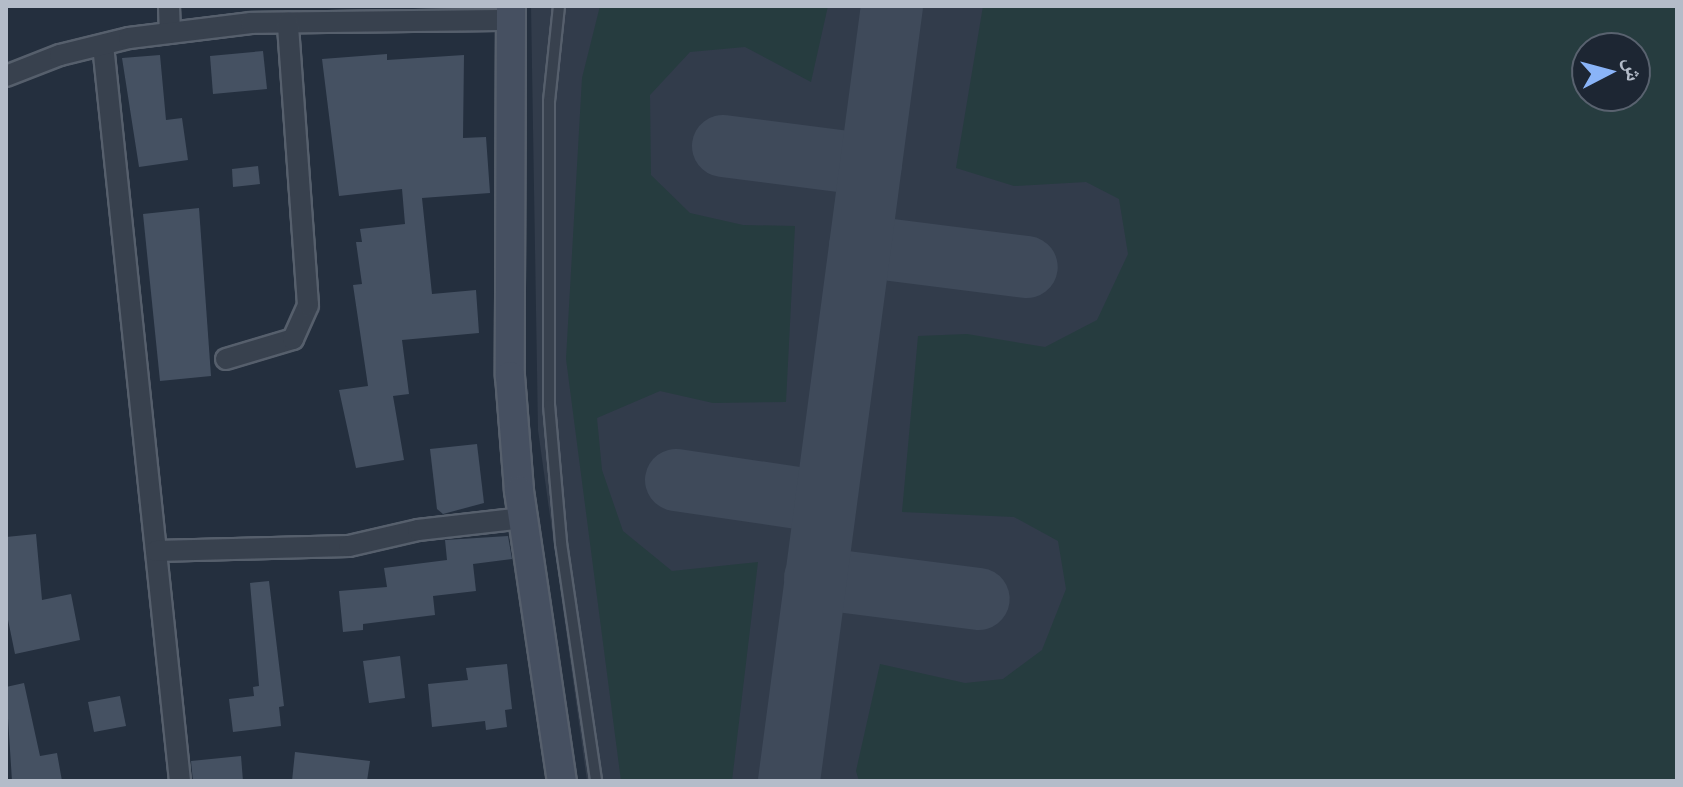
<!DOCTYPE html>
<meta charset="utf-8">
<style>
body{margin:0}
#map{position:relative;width:1683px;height:787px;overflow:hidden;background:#242f3e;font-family:Cabin,"Noto Naskh Arabic",sans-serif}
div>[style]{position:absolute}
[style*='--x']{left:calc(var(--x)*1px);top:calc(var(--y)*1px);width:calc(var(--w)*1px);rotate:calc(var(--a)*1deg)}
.airport>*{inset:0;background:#323c4b}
.green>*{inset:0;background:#263c3f}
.taxiway>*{height:62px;margin:-31px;padding:0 31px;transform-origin:31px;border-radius:31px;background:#3f4a5a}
.building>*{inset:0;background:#455162}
.roads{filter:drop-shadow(2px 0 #565f6c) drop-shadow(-2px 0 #565f6c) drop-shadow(0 2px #565f6c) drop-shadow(0 -2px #565f6c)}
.lane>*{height:10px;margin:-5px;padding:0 5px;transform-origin:5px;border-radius:5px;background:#38414e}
.street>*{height:20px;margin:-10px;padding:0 10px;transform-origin:10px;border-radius:10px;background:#38414e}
.secondary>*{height:28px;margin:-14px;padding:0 14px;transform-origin:14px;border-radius:14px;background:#465061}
span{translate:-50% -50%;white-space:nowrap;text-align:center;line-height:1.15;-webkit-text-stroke:6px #1d2633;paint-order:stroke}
.frame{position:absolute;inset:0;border:8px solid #b4bcc9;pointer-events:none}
.north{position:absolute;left:1571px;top:32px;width:80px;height:80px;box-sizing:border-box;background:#1d2633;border:2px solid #59626f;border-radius:50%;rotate:84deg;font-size:22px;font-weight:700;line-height:32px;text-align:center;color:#b4bcc9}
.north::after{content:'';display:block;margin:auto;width:28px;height:36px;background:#8ab4f8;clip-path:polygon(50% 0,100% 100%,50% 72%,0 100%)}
</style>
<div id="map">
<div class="airport">
<i style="clip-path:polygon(evenodd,531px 6px,1677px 6px,1677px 781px,587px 781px,538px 430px,531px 6px,1587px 48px,1635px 48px,1635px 96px,1587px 96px,1587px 48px)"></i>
</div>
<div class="green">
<i style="clip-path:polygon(600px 6px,828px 6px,811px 82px,745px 47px,690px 52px,650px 95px,651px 175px,690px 213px,743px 225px,795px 226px,786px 402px,713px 403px,660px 391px,597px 418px,602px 470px,623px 531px,672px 571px,758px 562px,732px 781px,621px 781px,566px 359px,582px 78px)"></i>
<i style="clip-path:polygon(evenodd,983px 6px,1677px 6px,1677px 781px,859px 781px,856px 771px,880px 664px,965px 683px,1003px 679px,1042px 650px,1066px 589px,1058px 541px,1014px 517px,902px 512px,918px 336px,967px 334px,1045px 347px,1097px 320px,1128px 254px,1119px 199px,1086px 182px,1014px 186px,956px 168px,983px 6px,1587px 48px,1635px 48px,1635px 96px,1587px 96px,1587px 48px)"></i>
</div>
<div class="taxiway">
<i style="--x:723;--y:146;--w:149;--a:7.3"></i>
<i style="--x:860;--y:246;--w:168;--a:7.2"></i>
<i style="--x:676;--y:480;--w:151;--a:8.4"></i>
<i style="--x:815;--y:578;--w:165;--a:7.3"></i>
<i style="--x:789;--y:781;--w:782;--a:-82.43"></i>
</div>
<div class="building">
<i style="clip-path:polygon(263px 51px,267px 89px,213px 94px,210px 56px)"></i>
<i style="clip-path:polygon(387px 54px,387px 60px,464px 55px,463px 138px,486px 137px,490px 193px,422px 198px,432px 294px,476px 290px,479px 333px,402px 340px,409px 394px,393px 396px,404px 460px,356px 468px,339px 390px,368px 386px,353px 285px,362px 284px,356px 242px,362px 242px,360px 229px,405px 224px,402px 189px,339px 196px,322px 59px)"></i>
<i style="clip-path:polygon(160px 55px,166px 120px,182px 118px,188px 160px,139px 167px,122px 58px)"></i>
<i style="clip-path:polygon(258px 166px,260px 184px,233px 187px,232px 169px)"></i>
<i style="clip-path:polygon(199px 208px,211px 376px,160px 381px,143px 214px)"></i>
<i style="clip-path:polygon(477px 444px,484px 503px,443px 514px,437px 509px,430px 449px)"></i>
<i style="clip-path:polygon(36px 534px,42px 600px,71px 594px,80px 640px,15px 654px,6px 610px,6px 537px)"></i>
<i style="clip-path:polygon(508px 536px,512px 559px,473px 564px,476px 591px,433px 596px,435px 615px,363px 624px,363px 630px,343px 632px,339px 591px,387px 587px,384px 568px,447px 560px,445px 540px)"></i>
<i style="clip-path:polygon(269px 581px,284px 706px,279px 707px,281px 726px,233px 732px,229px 699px,254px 696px,253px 687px,259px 686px,250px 583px)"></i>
<i style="clip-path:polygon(400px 656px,405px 698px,369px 703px,363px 661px)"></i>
<i style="clip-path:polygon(507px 664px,512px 709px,505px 710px,507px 727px,486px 730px,485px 721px,432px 727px,428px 684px,468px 680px,466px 668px)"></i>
<i style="clip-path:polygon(24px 683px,40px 756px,57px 753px,62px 781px,12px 781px,6px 687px)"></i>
<i style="clip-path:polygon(120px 696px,126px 726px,94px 732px,88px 702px)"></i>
<i style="clip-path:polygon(295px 752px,370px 761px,367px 781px,292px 781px)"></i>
<i style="clip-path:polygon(241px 756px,243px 781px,193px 781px,191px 761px)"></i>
</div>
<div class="roads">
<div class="lane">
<i style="--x:559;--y:6;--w:96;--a:96"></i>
<i style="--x:549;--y:101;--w:304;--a:90"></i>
<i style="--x:549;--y:405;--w:139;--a:85"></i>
<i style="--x:561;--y:543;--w:241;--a:81.6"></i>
</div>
<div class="street">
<i style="--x:169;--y:6;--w:27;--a:88"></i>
<i style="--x:103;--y:45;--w:740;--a:84.03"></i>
<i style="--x:6;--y:76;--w:58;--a:-21.3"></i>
<i style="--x:60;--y:55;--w:71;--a:-13.8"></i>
<i style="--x:129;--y:38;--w:123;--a:-7"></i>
<i style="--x:251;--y:23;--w:260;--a:-0.7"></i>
<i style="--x:226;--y:359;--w:70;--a:-16.6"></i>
<i style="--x:293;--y:339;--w:37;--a:-66"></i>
<i style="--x:308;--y:305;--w:283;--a:-94.1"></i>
<i style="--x:156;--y:551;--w:193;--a:-1.5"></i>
<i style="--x:349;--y:546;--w:71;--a:-13.1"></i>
<i style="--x:418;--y:530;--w:106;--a:-6.5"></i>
</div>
<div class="secondary">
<i style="--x:511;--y:6;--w:370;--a:90.2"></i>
<i style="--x:510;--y:376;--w:115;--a:85.5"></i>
<i style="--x:519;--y:491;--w:293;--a:81.6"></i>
</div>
</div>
<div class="frame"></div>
<div class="north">ش</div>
</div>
